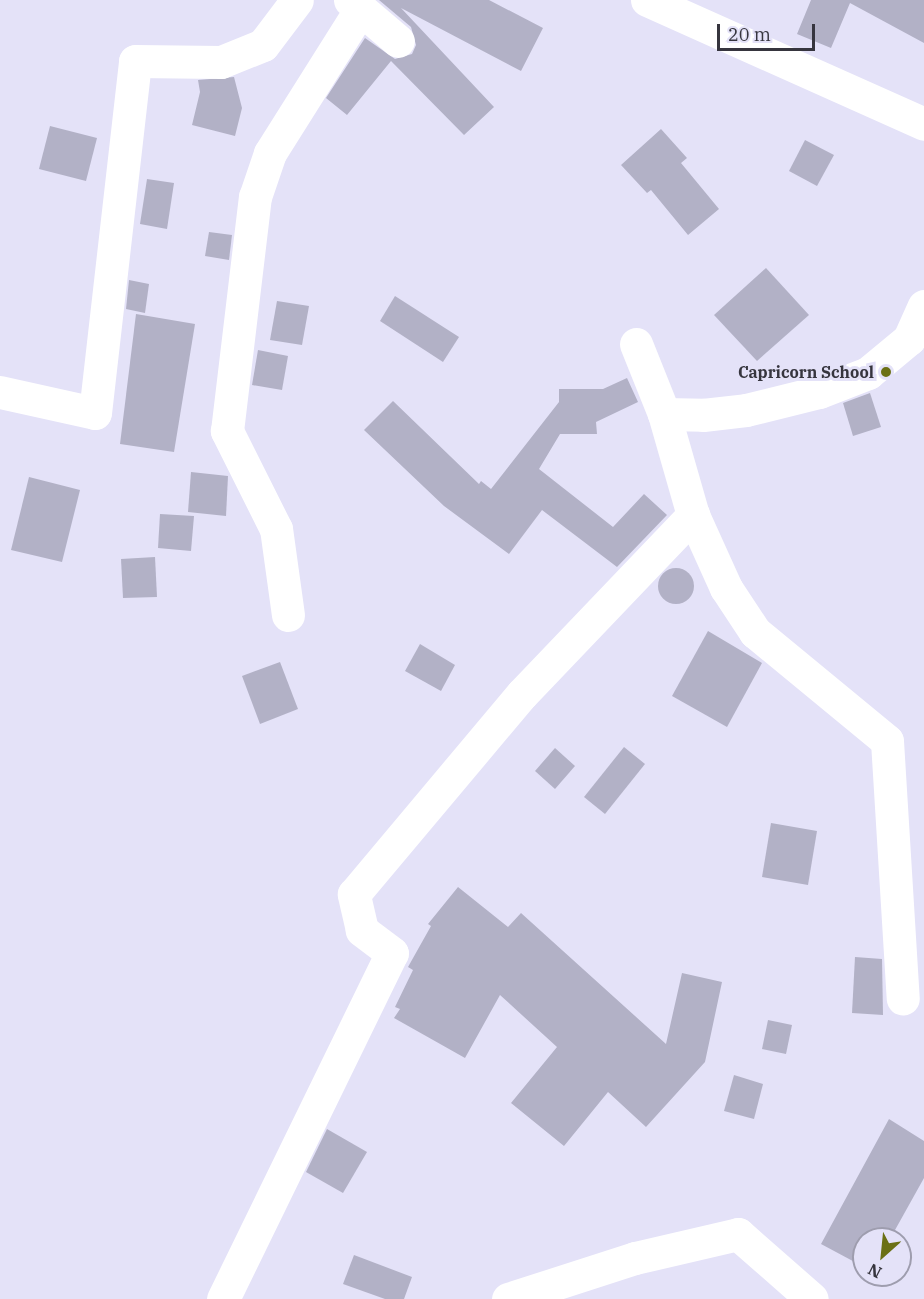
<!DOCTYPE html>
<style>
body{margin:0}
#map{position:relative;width:924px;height:1299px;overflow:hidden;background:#e4e2f8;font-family:"IBM Plex Serif",serif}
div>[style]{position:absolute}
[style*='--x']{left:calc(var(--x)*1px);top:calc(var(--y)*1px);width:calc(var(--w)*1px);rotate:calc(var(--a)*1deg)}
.building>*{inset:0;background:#b2b1c6}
.round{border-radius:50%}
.minor>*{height:33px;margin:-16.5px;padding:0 16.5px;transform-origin:16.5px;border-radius:16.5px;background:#fff}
.dots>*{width:16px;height:16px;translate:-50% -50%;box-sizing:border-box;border:3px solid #e4e2f8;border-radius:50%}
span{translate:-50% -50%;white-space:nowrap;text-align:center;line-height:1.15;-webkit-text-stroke:6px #e4e2f8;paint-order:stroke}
.poi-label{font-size:16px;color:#36353e;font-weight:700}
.right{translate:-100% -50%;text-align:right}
.north{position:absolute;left:852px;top:1227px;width:60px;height:60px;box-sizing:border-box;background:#e4e2f8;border:2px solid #9e9dae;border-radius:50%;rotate:207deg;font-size:16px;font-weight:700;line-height:24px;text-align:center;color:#36353e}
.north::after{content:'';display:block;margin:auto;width:21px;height:27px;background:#6b7015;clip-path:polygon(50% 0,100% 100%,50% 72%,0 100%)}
.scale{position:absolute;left:717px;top:24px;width:98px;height:27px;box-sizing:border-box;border:3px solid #36353e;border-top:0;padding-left:8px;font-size:18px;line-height:21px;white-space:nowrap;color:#36353e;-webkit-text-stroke:4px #e4e2f8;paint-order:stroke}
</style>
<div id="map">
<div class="building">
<i style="clip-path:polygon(379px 0,489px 0,543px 28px,521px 71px,401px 8px,494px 107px,464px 135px,391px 61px,347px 115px,326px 98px,365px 38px,395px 59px,412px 54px,416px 45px,411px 27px)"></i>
<i style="clip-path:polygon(811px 0,924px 0,924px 43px,850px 3px,831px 48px,797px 34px)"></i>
<i style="clip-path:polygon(234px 77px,242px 108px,235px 136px,192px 125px,200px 92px,198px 80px)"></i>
<i style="clip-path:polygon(50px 126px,97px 138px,86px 181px,39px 169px)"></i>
<i style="clip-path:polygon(661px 129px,687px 158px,681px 163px,719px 209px,688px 235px,651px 190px,647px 193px,621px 165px)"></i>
<i style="clip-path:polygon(805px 140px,834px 155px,817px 186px,789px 171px)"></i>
<i style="clip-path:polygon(147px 179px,174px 183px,167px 229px,140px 224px)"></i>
<i style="clip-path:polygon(209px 232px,232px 235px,229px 260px,205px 256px)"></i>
<i style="clip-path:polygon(766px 268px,809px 315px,757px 361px,714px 315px)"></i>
<i style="clip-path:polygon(129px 280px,149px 284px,145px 313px,126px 309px)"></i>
<i style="clip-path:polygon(395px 296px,459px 337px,443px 362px,380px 321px)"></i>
<i style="clip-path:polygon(277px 301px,309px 306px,302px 345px,270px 340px)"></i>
<i style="clip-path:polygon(136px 314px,195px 324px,174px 452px,120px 444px)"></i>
<i style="clip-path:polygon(258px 350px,288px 356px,282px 390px,252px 385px)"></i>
<i style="clip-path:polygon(627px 378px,638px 402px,596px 422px,597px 434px,560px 434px,539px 469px,613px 527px,644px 494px,667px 515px,617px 567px,542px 510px,509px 554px,444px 506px,364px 430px,393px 401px,479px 484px,481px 481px,491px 489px,559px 402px,559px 389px,603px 389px)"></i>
<i style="clip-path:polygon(870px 393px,881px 427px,853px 436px,843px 403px)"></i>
<i style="clip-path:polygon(191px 472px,228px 476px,226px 516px,188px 512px)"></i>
<i style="clip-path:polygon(29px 477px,80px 490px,62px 562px,11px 550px)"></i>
<i style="clip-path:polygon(160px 514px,194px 516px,191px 551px,158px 548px)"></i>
<i style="clip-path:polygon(155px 557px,157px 597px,123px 598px,121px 559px)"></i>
<i class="round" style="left:658px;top:568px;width:36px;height:36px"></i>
<i style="clip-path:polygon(708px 631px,762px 663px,727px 727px,672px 696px)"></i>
<i style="clip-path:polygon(420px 644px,455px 665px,441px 691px,405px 671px)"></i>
<i style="clip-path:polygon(280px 662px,298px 709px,260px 724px,242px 676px)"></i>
<i style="clip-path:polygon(624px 747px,645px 764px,605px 814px,584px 797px)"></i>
<i style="clip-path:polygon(555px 748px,575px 766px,555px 789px,535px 771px)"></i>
<i style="clip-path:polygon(771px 823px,817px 831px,808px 885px,762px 877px)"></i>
<i style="clip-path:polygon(458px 887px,508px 927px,521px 913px,666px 1044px,682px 973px,722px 982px,705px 1062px,646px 1127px,608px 1092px,564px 1146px,511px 1103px,557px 1047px,500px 995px,465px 1058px,394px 1018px,400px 1009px,395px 1007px,413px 970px,408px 967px,431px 926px,428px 924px)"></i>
<i style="clip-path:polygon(855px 957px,882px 959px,883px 1015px,852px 1013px)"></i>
<i style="clip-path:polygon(768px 1020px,792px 1025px,786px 1054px,762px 1049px)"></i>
<i style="clip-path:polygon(734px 1075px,763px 1084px,754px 1119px,724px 1111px)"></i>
<i style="clip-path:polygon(889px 1119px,924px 1141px,924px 1178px,890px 1239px,864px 1239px,864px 1267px,821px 1244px)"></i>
<i style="clip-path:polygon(327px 1129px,367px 1152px,343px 1193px,306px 1172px)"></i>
<i style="clip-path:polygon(354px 1255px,412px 1277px,404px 1299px,385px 1299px,343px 1284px)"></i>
</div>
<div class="minor">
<i style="--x:350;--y:0;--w:63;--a:40.5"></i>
<i style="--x:647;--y:0;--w:303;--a:24.1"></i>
<i style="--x:636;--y:344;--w:75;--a:68.2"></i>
<i style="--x:664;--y:414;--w:105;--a:74"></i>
<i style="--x:693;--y:515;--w:80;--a:65.7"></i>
<i style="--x:726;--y:588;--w:53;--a:56.6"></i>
<i style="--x:755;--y:632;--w:171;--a:39.5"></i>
<i style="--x:887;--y:741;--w:258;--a:86.5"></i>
<i style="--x:0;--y:392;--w:97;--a:12.5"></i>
<i style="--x:95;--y:413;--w:354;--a:-83.5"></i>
<i style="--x:135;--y:61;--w:86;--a:0.7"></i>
<i style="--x:221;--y:62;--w:45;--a:-22"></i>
<i style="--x:263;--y:45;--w:56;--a:-52.9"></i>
<i style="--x:664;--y:414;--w:39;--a:1"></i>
<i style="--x:703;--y:415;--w:43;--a:-6.6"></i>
<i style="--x:746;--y:410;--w:75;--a:-13.9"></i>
<i style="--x:819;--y:392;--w:53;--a:-21.2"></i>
<i style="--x:868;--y:373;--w:53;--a:-39.7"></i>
<i style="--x:909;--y:339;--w:36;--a:-66"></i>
<i style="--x:288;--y:615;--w:87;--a:-97.9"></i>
<i style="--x:276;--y:529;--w:110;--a:-116.6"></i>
<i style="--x:227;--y:431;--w:236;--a:-83.2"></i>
<i style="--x:255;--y:197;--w:46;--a:-71.2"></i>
<i style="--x:270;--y:153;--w:169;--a:-57.8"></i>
<i style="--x:223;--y:1299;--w:385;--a:-64"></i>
<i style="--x:392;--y:953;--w:38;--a:-143"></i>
<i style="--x:362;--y:930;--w:37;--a:-103"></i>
<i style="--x:354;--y:894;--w:261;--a:-50"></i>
<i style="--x:522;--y:694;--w:248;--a:-46.3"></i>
<i style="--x:508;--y:1299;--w:133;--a:-17.9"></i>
<i style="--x:635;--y:1258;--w:106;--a:-13.1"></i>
<i style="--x:738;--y:1234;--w:98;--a:41.3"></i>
</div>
<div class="dots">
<i style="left:886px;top:372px;background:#6b7015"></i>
</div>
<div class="poi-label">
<span class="right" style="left:874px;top:372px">Capricorn School</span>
</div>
<div class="north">N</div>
<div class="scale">20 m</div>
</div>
